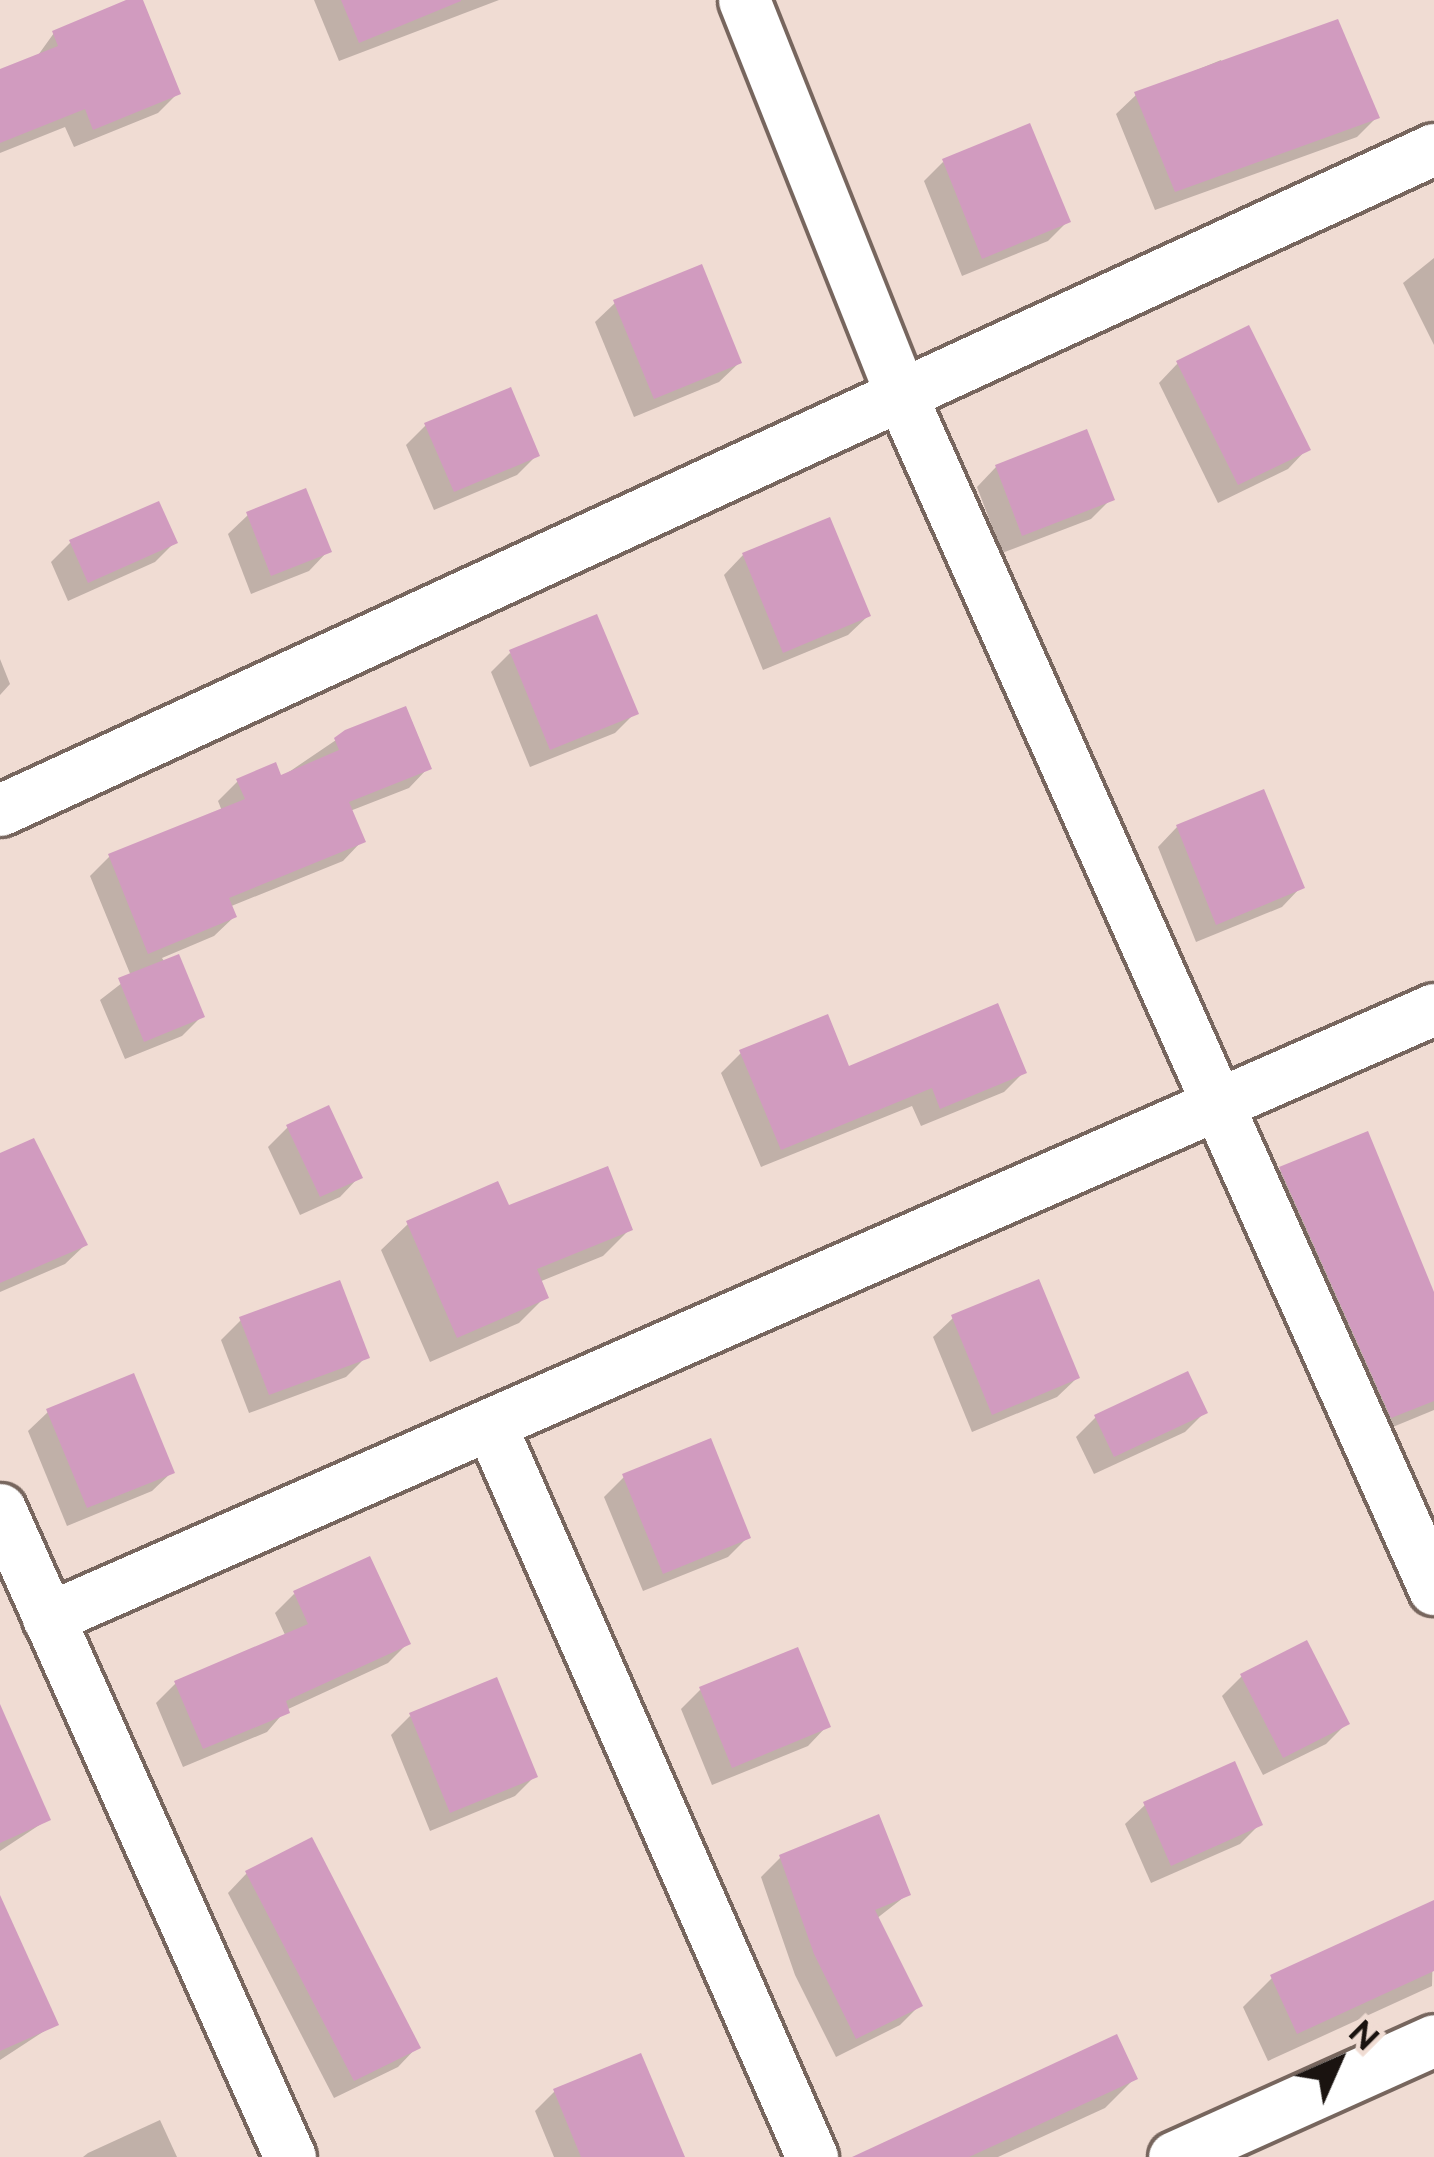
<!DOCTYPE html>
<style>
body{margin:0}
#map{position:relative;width:1434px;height:2157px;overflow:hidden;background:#f0dcd3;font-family:Raleway,sans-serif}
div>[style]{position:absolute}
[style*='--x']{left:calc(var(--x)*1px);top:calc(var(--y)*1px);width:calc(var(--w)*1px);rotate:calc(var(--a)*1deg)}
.shadow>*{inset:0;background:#0003}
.building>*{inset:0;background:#d19bbf}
.roads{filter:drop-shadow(3px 0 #77665e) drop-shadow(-3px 0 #77665e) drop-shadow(0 3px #77665e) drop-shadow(0 -3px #77665e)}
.minor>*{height:51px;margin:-25.5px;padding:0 25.5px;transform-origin:25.5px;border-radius:25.5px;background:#fff}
span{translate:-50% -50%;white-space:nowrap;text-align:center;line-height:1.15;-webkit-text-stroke:12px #f0dcd3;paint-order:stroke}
.north{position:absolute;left:1278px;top:2001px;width:120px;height:120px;-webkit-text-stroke:9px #f0dcd3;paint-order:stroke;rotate:45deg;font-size:33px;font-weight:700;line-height:48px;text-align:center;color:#1a1310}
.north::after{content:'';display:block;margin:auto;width:42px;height:54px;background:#1a1310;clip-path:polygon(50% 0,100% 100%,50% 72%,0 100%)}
</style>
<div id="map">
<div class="shadow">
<i style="clip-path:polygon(140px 0,178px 93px,158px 113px,74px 147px,65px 127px,0 153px,0 72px,36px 58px,54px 33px)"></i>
<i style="clip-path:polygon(314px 0,499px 0,339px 61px)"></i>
<i style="clip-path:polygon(1221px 60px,1224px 69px,1376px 118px,1357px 137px,1155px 210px,1116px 114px,1136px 95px)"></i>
<i style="clip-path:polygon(943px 162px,1067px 222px,1048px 241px,962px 276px,924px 181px)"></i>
<i style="clip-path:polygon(1434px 258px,1434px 345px,1403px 283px)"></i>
<i style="clip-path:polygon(615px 303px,739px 363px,719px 382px,634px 417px,595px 322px)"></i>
<i style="clip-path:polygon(1178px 363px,1307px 449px,1288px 469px,1218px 503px,1159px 383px)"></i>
<i style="clip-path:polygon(426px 425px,537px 455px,517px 475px,434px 510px,406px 445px)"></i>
<i style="clip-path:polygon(996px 467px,1111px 499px,1091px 519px,1002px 553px,977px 487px)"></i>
<i style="clip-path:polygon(248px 515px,328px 551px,309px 571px,251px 594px,228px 534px)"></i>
<i style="clip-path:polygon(70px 543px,174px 543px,155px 562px,68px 601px,51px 562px)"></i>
<i style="clip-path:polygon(743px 555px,868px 616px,848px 635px,763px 670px,724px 575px)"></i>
<i style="clip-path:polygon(510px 653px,635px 713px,615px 733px,530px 767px,491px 672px)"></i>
<i style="clip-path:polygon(0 659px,10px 684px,0 695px)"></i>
<i style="clip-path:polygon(336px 740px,428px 768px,409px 788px,350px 811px,362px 841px,343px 861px,229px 907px,234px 917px,214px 936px,162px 958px,201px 1017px,182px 1036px,125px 1059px,100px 1000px,131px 976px,90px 876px,109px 857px,222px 811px,218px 801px,238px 781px,280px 778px)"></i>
<i style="clip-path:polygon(1177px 827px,1301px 887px,1282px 907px,1196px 942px,1158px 847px)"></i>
<i style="clip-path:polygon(741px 1053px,847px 1069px,1024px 1072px,1004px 1092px,921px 1126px,912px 1106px,761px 1167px,721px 1073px)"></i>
<i style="clip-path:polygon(288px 1127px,359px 1177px,340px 1197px,300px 1215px,268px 1147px)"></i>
<i style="clip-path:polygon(0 1156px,85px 1245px,65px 1264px,0 1292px)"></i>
<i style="clip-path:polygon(1281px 1170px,1434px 1296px,1434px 1410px,1371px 1436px,1262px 1189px)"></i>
<i style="clip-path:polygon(507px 1209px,630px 1229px,603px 1256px,539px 1282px,545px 1297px,519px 1323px,430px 1362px,381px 1250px,408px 1224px)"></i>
<i style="clip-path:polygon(953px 1318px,1077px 1378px,1057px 1397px,972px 1432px,933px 1337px)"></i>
<i style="clip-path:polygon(241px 1320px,366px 1357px,346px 1377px,249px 1413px,221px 1340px)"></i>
<i style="clip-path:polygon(48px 1412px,172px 1472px,152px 1491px,67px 1526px,28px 1431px)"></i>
<i style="clip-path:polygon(1205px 1412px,1185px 1432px,1094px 1474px,1076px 1437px,1096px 1417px)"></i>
<i style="clip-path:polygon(624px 1477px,748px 1537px,728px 1557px,643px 1591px,604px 1497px)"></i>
<i style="clip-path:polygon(294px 1594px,407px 1644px,388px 1663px,286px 1710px,267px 1732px,183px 1767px,156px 1703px,176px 1683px,286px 1637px,275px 1613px)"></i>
<i style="clip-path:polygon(1242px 1676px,1346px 1724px,1326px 1744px,1263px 1775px,1222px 1696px)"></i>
<i style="clip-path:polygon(700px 1690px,827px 1726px,808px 1746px,712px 1785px,681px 1709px)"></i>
<i style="clip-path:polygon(410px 1716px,535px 1776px,515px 1796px,430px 1831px,391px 1735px)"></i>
<i style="clip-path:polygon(0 1733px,47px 1820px,0 1851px)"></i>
<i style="clip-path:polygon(1145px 1805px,1260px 1824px,1240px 1844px,1151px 1883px,1125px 1824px)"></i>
<i style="clip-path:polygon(781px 1857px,908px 1894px,876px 1919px,920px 2005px,900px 2025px,836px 2057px,795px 1975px,761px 1877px)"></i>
<i style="clip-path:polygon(247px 1873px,417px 2047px,398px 2067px,334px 2098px,228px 1893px)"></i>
<i style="clip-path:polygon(1434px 1903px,1432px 1986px,1268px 2061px,1243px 2007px,1272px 1978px)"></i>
<i style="clip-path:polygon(0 1969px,55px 2024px,0 2060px)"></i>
<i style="clip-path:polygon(1134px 2079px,1105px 2108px,998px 2157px,867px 2157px)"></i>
<i style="clip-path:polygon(555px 2091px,681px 2157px,554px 2157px,535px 2111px)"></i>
<i style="clip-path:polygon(160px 2120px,177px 2157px,83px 2157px,88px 2153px)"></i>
</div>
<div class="building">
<i style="clip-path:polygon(126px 0,143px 0,181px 94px,93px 130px,85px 109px,0 143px,0 69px,58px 46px,52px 31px)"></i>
<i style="clip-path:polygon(341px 0,461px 0,461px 1px,359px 43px)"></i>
<i style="clip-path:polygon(1338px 19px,1380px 118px,1175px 192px,1134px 92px)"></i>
<i style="clip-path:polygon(1030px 123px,1071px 222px,982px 259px,942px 159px)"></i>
<i style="clip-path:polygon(702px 264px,742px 363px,654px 399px,613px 300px)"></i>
<i style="clip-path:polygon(1249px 325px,1311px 450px,1238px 485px,1176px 361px)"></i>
<i style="clip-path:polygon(511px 387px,540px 456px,454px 492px,424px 423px)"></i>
<i style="clip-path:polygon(1087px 429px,1115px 500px,1022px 536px,995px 465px)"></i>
<i style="clip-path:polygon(306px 488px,332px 552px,271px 576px,246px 512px)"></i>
<i style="clip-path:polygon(159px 501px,178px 543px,88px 583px,69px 540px)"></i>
<i style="clip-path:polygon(830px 517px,871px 616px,783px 653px,742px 553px)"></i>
<i style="clip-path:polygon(597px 614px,639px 714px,550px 750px,509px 650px)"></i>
<i style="clip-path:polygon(406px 706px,432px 769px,349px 802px,366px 842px,229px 898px,237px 917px,148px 954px,108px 854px,245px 799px,236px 779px,276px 762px,281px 775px,339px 750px,334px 738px,345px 730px)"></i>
<i style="clip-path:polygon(1264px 789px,1305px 888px,1216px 925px,1176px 825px)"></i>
<i style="clip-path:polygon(179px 954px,205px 1017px,144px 1042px,118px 978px)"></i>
<i style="clip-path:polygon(998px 1003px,1027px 1073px,940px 1109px,932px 1088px,781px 1150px,739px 1050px,828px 1014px,849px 1066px)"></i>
<i style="clip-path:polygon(329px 1105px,363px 1178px,320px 1197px,286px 1125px)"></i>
<i style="clip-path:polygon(1368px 1131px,1434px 1292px,1434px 1401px,1391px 1418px,1279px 1167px)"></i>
<i style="clip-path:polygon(34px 1138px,88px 1245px,0 1283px,0 1153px)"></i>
<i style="clip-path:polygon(608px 1166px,633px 1230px,537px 1269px,549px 1298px,457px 1338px,406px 1221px,498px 1181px,509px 1205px)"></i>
<i style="clip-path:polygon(1039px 1279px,1080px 1378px,992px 1415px,951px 1315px)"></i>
<i style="clip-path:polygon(340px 1280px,370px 1358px,269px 1395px,239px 1317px)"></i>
<i style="clip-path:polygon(1188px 1371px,1208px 1413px,1114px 1457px,1094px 1415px)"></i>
<i style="clip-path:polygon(134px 1373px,175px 1473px,87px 1508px,46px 1409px)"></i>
<i style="clip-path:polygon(711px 1438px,751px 1538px,663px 1574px,622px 1474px)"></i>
<i style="clip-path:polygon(370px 1556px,411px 1644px,286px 1701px,290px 1713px,203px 1749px,174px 1681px,308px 1624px,293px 1591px)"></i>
<i style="clip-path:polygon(1307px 1640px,1350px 1724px,1283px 1758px,1240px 1674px)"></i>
<i style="clip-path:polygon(798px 1647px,831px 1727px,732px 1768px,699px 1687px)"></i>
<i style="clip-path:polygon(497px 1677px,538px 1777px,450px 1813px,409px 1713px)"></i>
<i style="clip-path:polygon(0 1704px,51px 1820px,0 1843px)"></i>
<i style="clip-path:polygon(1235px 1761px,1263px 1825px,1171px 1866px,1143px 1802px)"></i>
<i style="clip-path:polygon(879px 1814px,911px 1895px,875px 1910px,923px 2006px,856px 2039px,814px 1954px,779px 1855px)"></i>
<i style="clip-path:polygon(312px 1837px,421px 2048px,354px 2081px,245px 1871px)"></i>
<i style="clip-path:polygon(0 1895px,59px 2025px,0 2051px)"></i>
<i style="clip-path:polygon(1434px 1900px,1434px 1971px,1297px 2034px,1270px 1975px)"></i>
<i style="clip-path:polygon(1117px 2034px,1138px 2079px,969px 2157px,852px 2157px)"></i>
<i style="clip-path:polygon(641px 2053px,685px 2157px,581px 2157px,553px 2089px)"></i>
</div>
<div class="roads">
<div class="minor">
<i style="--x:744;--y:0;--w:423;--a:68.3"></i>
<i style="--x:900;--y:393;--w:1310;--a:65.94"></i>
<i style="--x:0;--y:810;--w:1579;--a:-24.75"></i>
<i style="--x:490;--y:1424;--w:801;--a:66.28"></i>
<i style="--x:0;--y:1509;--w:710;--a:65.89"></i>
<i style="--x:48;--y:1618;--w:1514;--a:-23.72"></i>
<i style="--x:1174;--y:2157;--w:285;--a:-24.2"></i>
</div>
</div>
<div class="north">N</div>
</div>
